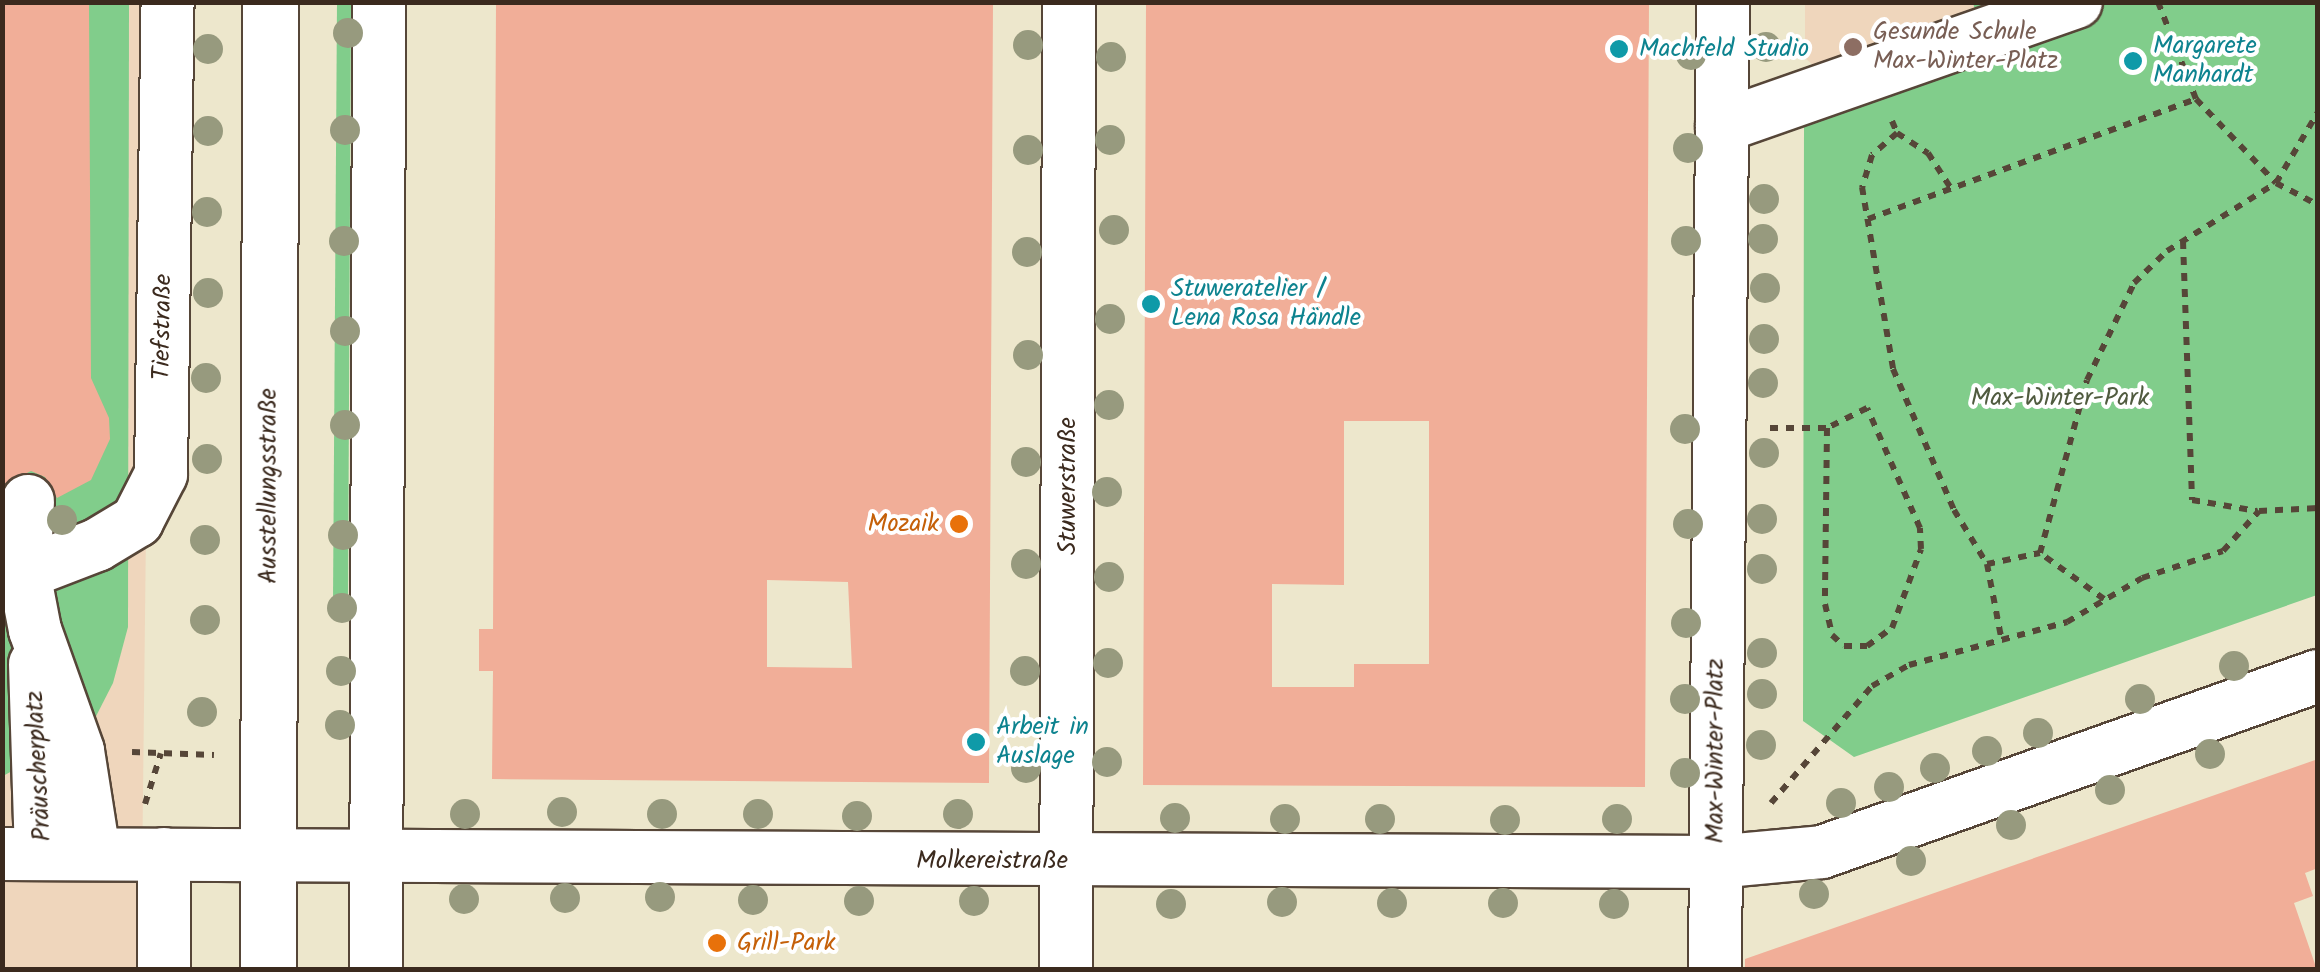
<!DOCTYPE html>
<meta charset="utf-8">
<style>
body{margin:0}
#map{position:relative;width:2320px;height:972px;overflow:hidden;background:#ede7cc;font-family:Kalam,sans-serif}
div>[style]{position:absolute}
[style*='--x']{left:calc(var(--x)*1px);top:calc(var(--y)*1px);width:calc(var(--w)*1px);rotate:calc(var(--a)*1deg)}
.built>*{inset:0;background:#efd6bc}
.green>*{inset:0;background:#81cd8b}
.building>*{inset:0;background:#f1ae98}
.path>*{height:6px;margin-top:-3px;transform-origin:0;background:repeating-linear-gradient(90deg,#564638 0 8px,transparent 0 16px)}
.roads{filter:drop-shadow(2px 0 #564638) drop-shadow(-2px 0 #564638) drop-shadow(0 2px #564638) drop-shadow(0 -2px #564638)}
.minor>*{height:52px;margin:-26px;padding:0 26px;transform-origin:26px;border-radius:26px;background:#fff}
.major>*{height:55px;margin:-27.5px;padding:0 27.5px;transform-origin:27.5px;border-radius:27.5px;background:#fff}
.trees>*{width:30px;height:30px;margin:-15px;border-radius:50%;background:#979a7e}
.dots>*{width:28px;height:28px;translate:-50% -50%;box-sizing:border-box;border:5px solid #fff;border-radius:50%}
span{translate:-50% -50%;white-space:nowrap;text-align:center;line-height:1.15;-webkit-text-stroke:8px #fff;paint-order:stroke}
.education-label{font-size:25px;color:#785e54}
.left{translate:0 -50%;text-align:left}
.culture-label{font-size:25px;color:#0d838f}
.street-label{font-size:25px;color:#3b2a1e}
.park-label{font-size:25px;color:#505b3f}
.food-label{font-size:25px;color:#c56008}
.right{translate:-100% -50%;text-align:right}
.frame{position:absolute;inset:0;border:5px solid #3b2a1e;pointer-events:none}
</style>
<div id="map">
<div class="built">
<i style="clip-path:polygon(2px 3px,152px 3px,141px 969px,3px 969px)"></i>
<i style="clip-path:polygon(1805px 3px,1973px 3px,1978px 20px,1823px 74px,1805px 58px)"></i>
</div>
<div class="green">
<i style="clip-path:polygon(351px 2px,348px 601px,333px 601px,337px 3px)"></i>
<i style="clip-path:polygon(3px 3px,129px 3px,128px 627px,113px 683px,90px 728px,3px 776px)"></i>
<i style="clip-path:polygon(1973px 3px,2317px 3px,2317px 595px,1854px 757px,1803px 721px,1804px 116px,1978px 20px)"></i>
</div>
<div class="building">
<i style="clip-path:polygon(2px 2px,89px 2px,91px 378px,109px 418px,110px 439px,91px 480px,57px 498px,45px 477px,31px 471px,2px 485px)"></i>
<i style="clip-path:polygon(evenodd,496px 2px,993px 2px,989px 783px,492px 779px,493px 671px,479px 671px,479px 629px,493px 629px,496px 2px,767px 580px,848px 582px,852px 668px,767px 667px,767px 580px)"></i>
<i style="clip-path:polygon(evenodd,1146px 2px,1649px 2px,1645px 787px,1143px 785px,1146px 2px,1344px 421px,1429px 421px,1429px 664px,1354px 664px,1354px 687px,1272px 687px,1272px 584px,1344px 585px,1344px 421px)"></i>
<i style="clip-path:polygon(2318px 759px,2318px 868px,2305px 873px,2313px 896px,2294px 903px,2317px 970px,1745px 970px,1745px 959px)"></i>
</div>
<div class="path">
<i style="--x:2158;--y:2;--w:104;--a:68.6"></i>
<i style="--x:1892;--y:121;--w:13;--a:67"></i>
<i style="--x:1897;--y:133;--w:33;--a:139"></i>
<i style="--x:1872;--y:155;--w:34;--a:107"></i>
<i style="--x:1862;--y:187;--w:185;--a:80.3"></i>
<i style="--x:1893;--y:369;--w:154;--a:66.6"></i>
<i style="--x:1954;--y:510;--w:63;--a:58.6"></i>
<i style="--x:1987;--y:564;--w:74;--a:79.1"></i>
<i style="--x:1897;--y:133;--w:37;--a:33"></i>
<i style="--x:1928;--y:153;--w:44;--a:57"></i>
<i style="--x:1868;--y:219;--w:349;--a:-20.1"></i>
<i style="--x:2196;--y:99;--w:116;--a:46.4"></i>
<i style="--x:2276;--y:183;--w:47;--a:27.6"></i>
<i style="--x:2183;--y:241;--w:259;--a:88"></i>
<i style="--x:2192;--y:500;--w:66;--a:9.6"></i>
<i style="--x:1770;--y:428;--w:57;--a:0"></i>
<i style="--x:1827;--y:428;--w:176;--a:90.7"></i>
<i style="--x:1825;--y:604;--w:32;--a:77"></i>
<i style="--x:1832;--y:635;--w:16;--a:43"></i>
<i style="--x:1844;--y:646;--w:23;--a:0"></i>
<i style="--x:1867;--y:646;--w:31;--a:-36"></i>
<i style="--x:1892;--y:628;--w:84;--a:-69.8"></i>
<i style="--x:1921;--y:549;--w:21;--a:-93"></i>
<i style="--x:1920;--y:528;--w:131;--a:-113.8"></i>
<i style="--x:1867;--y:408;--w:45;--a:153.4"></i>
<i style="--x:1987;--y:564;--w:54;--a:-11.7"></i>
<i style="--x:2104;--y:599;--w:79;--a:-144.3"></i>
<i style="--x:2040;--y:553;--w:179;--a:-74.8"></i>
<i style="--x:2087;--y:380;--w:108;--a:-64.1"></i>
<i style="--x:2134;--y:283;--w:46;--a:-44.1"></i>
<i style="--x:2167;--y:251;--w:128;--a:-32"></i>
<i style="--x:2276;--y:183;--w:82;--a:-59.4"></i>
<i style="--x:132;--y:752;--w:82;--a:2.1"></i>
<i style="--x:1771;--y:803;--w:155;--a:-49.2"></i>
<i style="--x:1872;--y:686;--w:43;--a:-29.6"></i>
<i style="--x:1909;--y:665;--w:164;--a:-15.2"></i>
<i style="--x:2067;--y:622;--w:87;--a:-30.4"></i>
<i style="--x:2142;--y:578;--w:85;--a:-18.4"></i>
<i style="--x:2223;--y:551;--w:54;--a:-48"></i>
<i style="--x:2259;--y:511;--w:59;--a:-2.9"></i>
<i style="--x:145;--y:804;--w:53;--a:-72.6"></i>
</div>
<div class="roads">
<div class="minor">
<i style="--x:1722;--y:126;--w:375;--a:-19.3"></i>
<i style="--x:28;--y:501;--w:72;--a:93.2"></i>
<i style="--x:24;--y:573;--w:58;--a:79.1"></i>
<i style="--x:35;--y:630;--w:128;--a:70.4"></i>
<i style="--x:78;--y:751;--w:103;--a:81.1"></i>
<i style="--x:24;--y:573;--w:78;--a:-21"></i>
<i style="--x:97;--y:545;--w:47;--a:-31"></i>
<i style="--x:137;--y:521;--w:53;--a:-62.9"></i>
<i style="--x:161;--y:474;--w:472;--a:-89.2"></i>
<i style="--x:35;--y:664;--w:188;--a:88.2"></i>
<i style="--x:2;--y:854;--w:1713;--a:0.27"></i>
<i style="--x:1715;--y:862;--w:107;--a:-5.3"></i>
<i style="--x:1822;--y:852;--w:526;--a:-19.54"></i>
<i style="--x:164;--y:970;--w:116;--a:-90"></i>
<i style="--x:376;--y:970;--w:968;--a:-89.82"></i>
<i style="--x:1066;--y:970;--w:968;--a:-89.82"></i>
<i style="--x:1715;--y:970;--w:968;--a:-89.53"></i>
</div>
<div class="major">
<i style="--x:268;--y:970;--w:968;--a:-89.88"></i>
</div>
</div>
<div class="trees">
<i style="left:348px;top:33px"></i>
<i style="left:1028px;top:45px"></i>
<i style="left:1766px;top:47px"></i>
<i style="left:208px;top:49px"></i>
<i style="left:1691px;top:55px"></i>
<i style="left:1111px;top:57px"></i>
<i style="left:345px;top:130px"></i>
<i style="left:208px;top:131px"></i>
<i style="left:1110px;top:140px"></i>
<i style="left:1688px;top:148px"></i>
<i style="left:1028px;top:150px"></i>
<i style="left:1764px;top:199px"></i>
<i style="left:207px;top:212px"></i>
<i style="left:1114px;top:230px"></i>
<i style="left:1763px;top:239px"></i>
<i style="left:344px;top:241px"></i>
<i style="left:1686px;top:241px"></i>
<i style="left:1027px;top:252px"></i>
<i style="left:1765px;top:288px"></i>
<i style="left:208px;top:293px"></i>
<i style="left:1110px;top:319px"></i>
<i style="left:345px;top:331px"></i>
<i style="left:1764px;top:339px"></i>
<i style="left:1028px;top:355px"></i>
<i style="left:206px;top:378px"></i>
<i style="left:1763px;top:383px"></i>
<i style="left:1109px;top:405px"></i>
<i style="left:345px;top:425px"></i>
<i style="left:1685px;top:429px"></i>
<i style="left:1764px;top:453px"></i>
<i style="left:207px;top:459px"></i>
<i style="left:1026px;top:462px"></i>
<i style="left:1107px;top:492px"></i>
<i style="left:1762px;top:519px"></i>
<i style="left:62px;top:520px"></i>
<i style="left:1688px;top:524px"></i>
<i style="left:343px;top:535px"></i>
<i style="left:205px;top:540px"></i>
<i style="left:1026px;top:564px"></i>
<i style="left:1762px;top:569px"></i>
<i style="left:1109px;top:577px"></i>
<i style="left:342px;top:608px"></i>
<i style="left:205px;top:620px"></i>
<i style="left:1686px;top:623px"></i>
<i style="left:1762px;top:653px"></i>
<i style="left:1108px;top:663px"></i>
<i style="left:2234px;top:666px"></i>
<i style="left:341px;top:671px"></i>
<i style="left:1025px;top:671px"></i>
<i style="left:1762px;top:694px"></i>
<i style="left:1685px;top:699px"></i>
<i style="left:2140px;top:699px"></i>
<i style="left:202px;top:712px"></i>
<i style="left:340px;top:725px"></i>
<i style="left:2038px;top:733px"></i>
<i style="left:1761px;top:745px"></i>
<i style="left:1987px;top:751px"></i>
<i style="left:2210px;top:754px"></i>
<i style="left:1107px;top:762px"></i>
<i style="left:1026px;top:768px"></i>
<i style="left:1935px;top:768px"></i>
<i style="left:1685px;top:773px"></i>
<i style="left:1889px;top:787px"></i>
<i style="left:2110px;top:790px"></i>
<i style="left:1841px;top:803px"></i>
<i style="left:562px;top:812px"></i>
<i style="left:465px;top:814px"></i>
<i style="left:662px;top:814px"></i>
<i style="left:758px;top:814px"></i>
<i style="left:958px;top:814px"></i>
<i style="left:857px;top:816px"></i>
<i style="left:1175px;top:818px"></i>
<i style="left:1285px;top:819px"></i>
<i style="left:1380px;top:819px"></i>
<i style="left:1617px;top:819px"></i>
<i style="left:1505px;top:820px"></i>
<i style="left:2011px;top:825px"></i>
<i style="left:1911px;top:861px"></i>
<i style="left:1814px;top:894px"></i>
<i style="left:660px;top:897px"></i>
<i style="left:565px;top:898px"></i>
<i style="left:464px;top:899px"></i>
<i style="left:753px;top:900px"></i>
<i style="left:859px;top:901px"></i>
<i style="left:974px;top:901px"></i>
<i style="left:1282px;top:902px"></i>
<i style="left:1392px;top:903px"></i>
<i style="left:1503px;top:903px"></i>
<i style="left:1171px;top:904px"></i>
<i style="left:1614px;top:904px"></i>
</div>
<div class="dots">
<i style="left:1853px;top:47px;background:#8d6e63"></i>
<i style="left:1619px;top:49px;background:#0f9aa8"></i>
<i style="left:2133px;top:61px;background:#0f9aa8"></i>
<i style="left:1151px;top:304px;background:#0f9aa8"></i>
<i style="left:959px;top:524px;background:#e8710a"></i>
<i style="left:976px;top:742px;background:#0f9aa8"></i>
<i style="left:717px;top:943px;background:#e8710a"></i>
</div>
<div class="education-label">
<span class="left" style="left:1873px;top:47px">Gesunde Schule<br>Max-Winter-Platz</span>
</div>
<div class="culture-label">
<span class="left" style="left:2153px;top:61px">Margarete<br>Manhardt</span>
<span class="left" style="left:1639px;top:49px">Machfeld Studio</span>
<span class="left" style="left:1171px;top:304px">Stuweratelier /<br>Lena Rosa Händle</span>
<span class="left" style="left:996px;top:742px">Arbeit in<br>Auslage</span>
</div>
<div class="street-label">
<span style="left:163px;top:327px;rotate:-89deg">Tiefstraße</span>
<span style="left:269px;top:486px;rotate:-90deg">Ausstellungsstraße</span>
<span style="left:1068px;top:486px;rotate:-90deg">Stuwerstraße</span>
<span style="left:1716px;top:751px;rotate:-90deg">Max-Winter-Platz</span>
<span style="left:39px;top:766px;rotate:-93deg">Präuscherplatz</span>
<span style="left:992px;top:861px">Molkereistraße</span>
</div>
<div class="park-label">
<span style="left:2060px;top:398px">Max-Winter-Park</span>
</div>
<div class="food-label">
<span class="right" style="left:939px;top:524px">Mozaik</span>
<span class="left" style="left:737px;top:943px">Grill-Park</span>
</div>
<div class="frame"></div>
</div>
